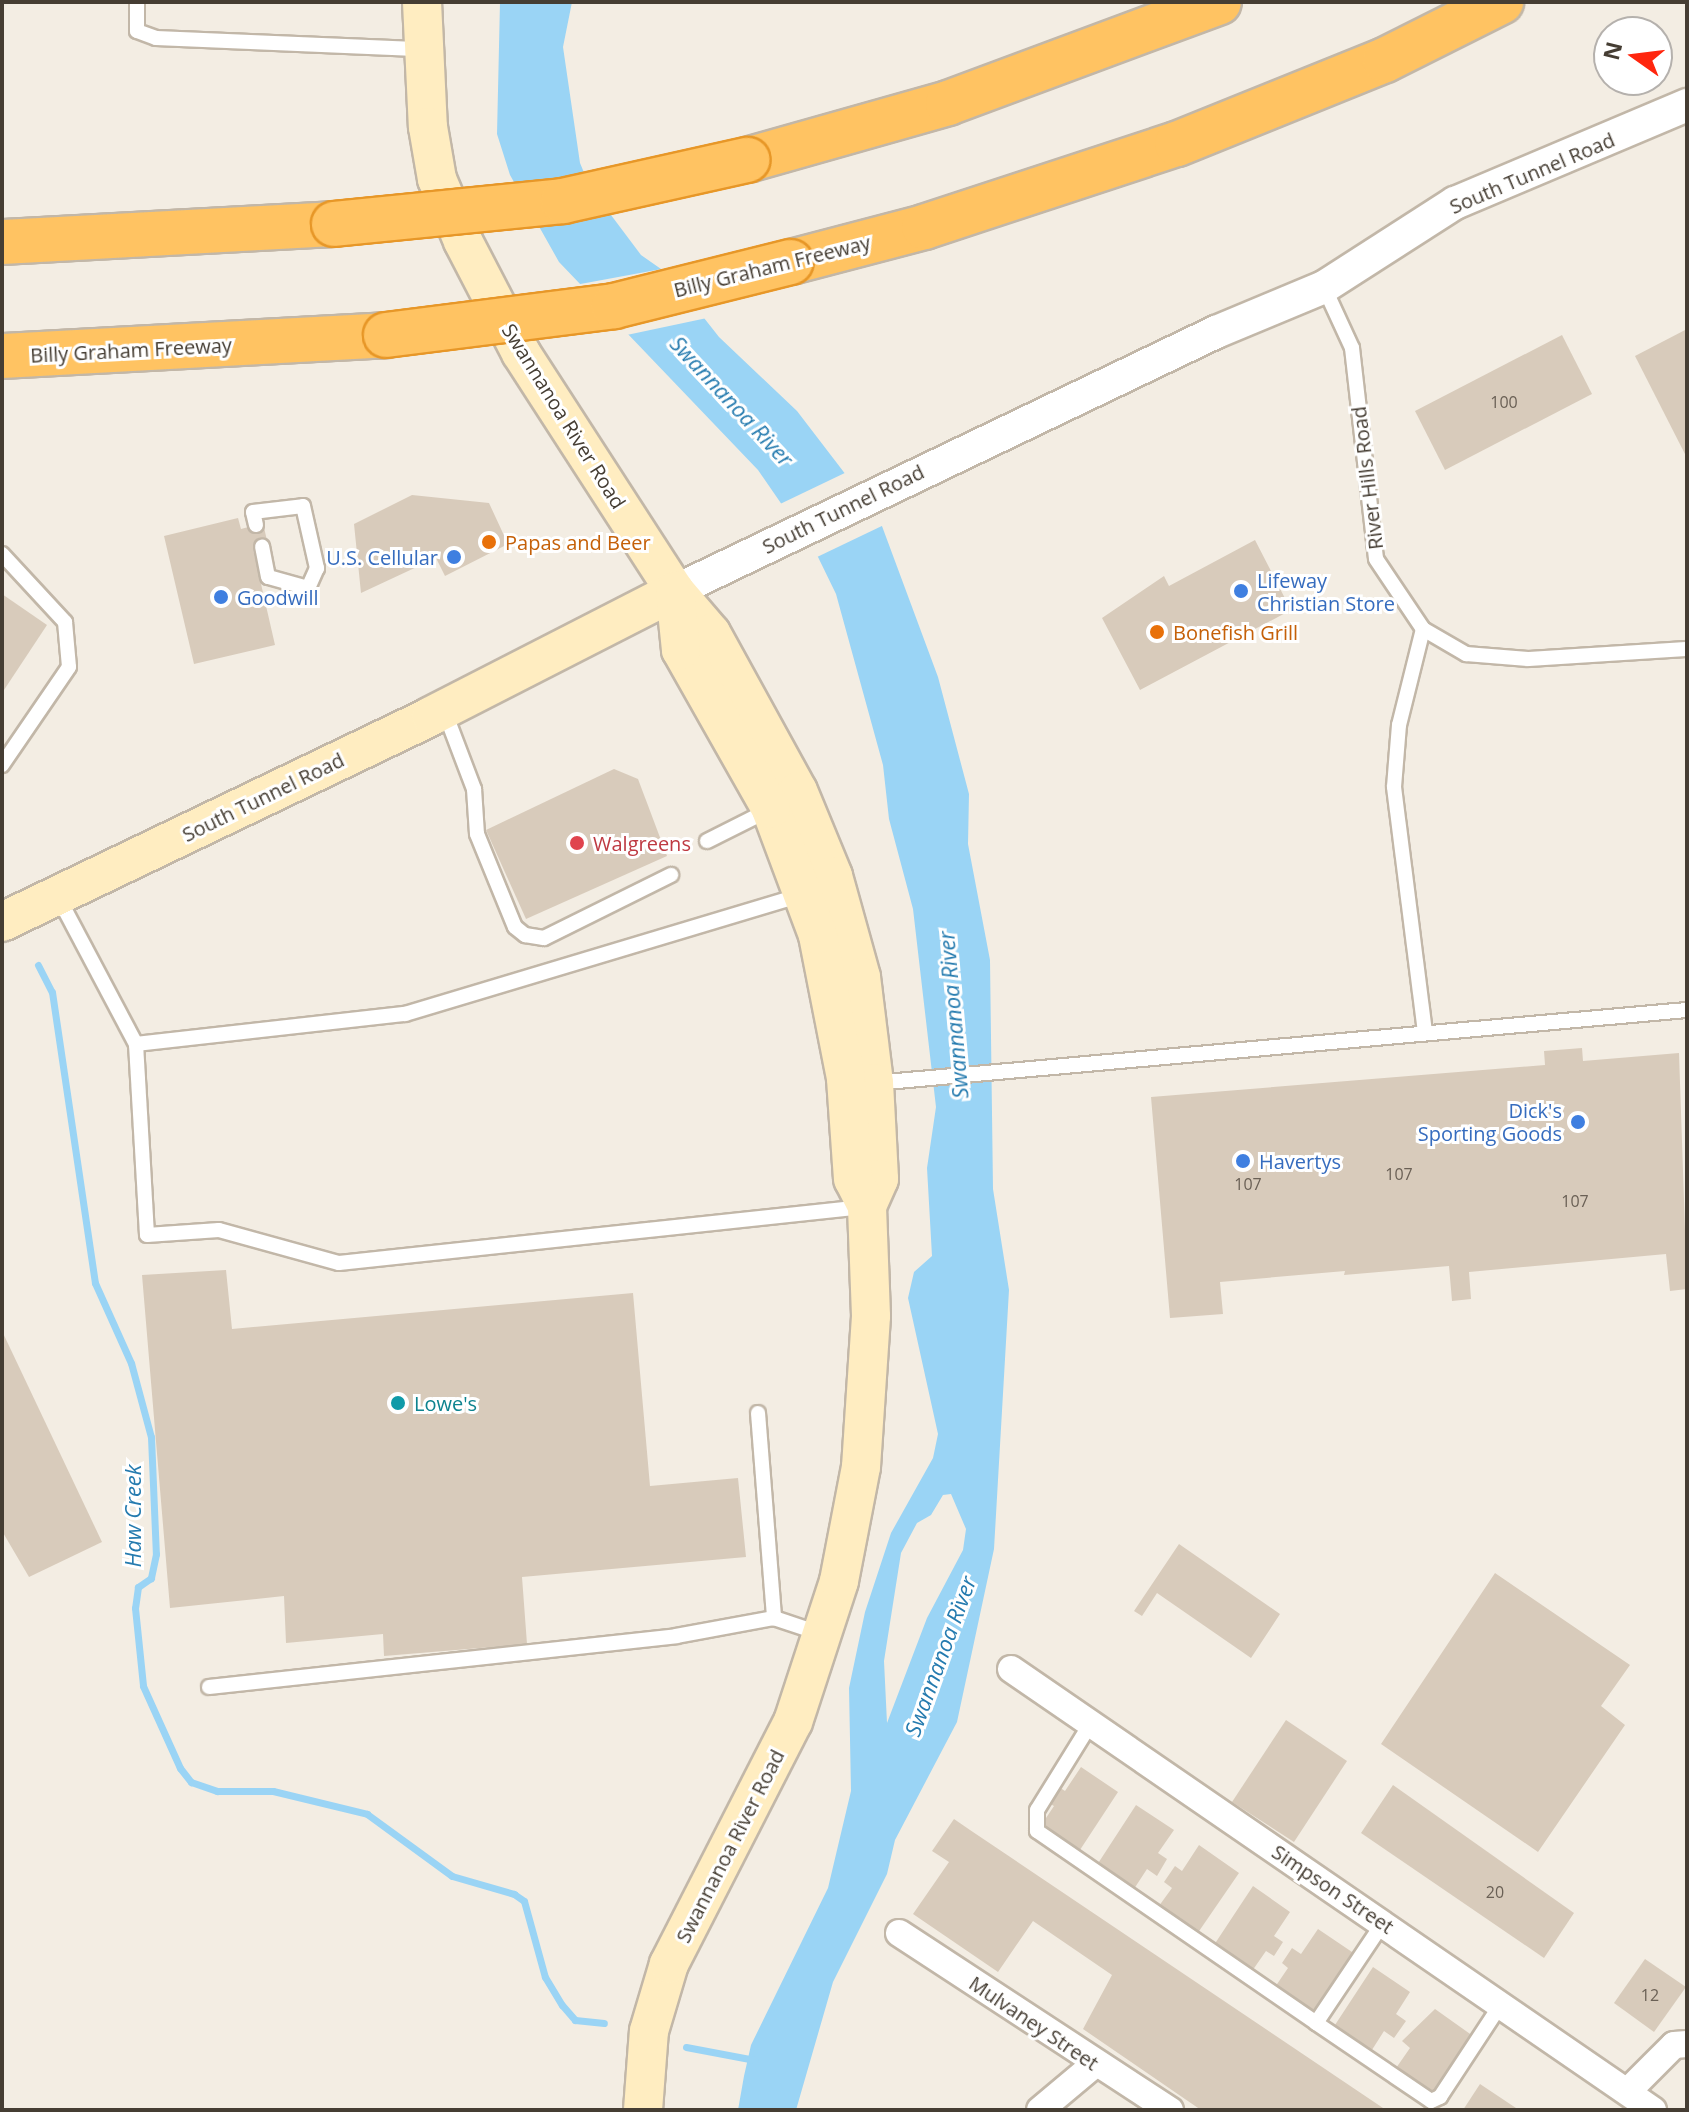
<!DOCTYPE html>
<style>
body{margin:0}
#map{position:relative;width:1689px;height:2112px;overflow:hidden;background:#f3ede3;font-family:"Open Sans",sans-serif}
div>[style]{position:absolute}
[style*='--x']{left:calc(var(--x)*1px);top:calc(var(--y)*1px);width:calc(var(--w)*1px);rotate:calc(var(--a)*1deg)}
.water>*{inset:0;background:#9ad4f5}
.pier>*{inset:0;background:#f3ede3}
.stream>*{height:7px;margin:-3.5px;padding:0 3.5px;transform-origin:3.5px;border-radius:3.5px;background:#9ad4f5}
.building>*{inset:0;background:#d8cbbb}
.roads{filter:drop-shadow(2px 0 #c2b7a8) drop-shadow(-2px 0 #c2b7a8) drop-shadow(0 2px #c2b7a8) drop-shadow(0 -2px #c2b7a8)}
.service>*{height:14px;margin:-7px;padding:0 7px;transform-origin:7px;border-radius:7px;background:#fff}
.minor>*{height:26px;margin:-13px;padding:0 13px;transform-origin:13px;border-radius:13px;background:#fff}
.tertiary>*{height:32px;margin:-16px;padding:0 16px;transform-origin:16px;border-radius:16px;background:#fff}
.secondary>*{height:38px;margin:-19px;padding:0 19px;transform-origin:19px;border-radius:19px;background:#ffedc1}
.motorway>*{height:44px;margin:-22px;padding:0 22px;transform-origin:22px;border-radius:22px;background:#ffc362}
.bridges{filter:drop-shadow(2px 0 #e79728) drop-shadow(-2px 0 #e79728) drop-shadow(0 2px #e79728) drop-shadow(0 -2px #e79728)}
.motorway-bridge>*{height:44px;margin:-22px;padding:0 22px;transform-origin:22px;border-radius:22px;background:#ffc362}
.dots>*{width:22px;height:22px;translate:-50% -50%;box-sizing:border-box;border:4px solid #fff;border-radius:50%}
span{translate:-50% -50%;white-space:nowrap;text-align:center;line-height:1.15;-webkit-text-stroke:6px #fff;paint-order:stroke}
.number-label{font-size:16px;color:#6a6055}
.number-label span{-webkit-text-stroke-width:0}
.street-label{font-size:20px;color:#453d33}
.food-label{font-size:20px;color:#c56008}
.left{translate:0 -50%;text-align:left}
.shop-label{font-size:20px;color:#366cbe}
.right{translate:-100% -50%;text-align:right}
.health-label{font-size:20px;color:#be3a42}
.culture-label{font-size:20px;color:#0d838f}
.water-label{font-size:22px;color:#257baf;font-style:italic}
.frame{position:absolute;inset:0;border:4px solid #453d33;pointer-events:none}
.north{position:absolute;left:1593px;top:16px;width:80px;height:80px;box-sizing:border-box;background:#fff;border:2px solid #b5b1ad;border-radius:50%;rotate:284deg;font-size:22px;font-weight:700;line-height:32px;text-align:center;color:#453d33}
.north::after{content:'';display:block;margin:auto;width:28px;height:36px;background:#ff260e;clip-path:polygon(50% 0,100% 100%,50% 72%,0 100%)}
</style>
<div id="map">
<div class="water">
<i style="clip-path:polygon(evenodd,500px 2px,572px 2px,563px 47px,580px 163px,590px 187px,641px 255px,671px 276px,719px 337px,797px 411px,879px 518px,938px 677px,969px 794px,968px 844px,990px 960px,993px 1189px,1009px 1290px,994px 1549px,957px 1722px,895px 1840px,887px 1874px,833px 1982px,796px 2110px,738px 2110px,744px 2076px,751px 2045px,828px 1888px,851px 1791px,849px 1688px,865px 1612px,891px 1533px,933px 1458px,938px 1434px,908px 1298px,914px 1272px,932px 1256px,927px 1168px,936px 1107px,913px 909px,889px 819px,883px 765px,836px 594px,818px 557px,758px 470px,559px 262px,510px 175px,497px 134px,500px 2px,951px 1494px,966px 1529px,963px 1550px,927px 1618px,887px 1723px,884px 1661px,901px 1553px,917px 1523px,931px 1515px,943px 1495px,951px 1494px)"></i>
</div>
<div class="pier">
<i style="clip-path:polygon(667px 268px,707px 318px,622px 336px,575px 285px)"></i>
<i style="clip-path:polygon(851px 470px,886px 524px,815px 558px,778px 505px)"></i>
</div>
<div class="stream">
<i style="--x:38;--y:965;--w:30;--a:63"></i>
<i style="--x:52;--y:992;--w:294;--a:81.6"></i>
<i style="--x:95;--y:1283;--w:88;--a:65.8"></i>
<i style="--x:131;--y:1363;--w:77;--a:74.9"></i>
<i style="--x:151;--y:1437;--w:117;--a:87.6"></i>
<i style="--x:156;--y:1554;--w:25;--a:102"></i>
<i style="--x:151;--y:1578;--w:16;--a:145"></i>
<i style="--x:138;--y:1587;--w:21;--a:98"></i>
<i style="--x:135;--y:1608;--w:78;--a:84.1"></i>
<i style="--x:143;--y:1686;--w:90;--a:65.7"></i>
<i style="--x:180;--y:1768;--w:18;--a:52"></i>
<i style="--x:191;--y:1782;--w:28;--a:19"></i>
<i style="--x:217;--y:1791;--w:56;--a:0"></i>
<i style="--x:273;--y:1791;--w:97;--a:13.7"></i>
<i style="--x:367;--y:1814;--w:105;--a:36.1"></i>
<i style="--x:452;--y:1876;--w:65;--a:16.2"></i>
<i style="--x:514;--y:1894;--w:12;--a:35"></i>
<i style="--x:524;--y:1901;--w:79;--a:74.6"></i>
<i style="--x:545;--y:1977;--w:33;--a:59"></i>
<i style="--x:562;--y:2005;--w:20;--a:49"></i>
<i style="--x:575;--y:2020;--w:29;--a:6"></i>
<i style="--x:686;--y:2047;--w:70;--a:10.7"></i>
</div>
<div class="building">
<i style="clip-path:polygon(1687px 329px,1687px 458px,1635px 356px)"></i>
<i style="clip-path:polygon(1562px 335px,1592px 394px,1445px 470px,1415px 411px)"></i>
<i style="clip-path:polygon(412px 495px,489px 503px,508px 544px,445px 576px,436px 558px,361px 593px,354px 524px)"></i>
<i style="clip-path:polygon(238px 518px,241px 529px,263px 523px,268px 545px,253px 549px,275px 645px,194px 664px,164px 536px)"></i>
<i style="clip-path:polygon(1255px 540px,1291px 610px,1140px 690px,1102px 618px,1164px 576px,1169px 586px)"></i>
<i style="clip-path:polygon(2px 594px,47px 625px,2px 693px)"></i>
<i style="clip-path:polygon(614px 769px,638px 779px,667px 856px,526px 919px,486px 830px)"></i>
<i style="clip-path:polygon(1582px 1048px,1583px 1061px,1679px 1053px,1687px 1289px,1670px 1291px,1666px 1254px,1469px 1272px,1471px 1299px,1452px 1301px,1449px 1266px,1344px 1275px,1345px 1271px,1220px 1282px,1223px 1314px,1170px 1318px,1151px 1097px,1545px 1065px,1544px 1051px)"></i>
<i style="clip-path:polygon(226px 1270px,232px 1329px,633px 1293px,650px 1486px,738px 1478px,746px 1557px,522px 1577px,527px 1644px,384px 1656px,383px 1634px,286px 1643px,284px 1596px,170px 1608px,142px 1275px)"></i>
<i style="clip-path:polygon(2px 1331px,102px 1542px,29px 1577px,2px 1531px)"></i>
<i style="clip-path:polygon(1179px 1544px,1280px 1614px,1251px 1658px,1157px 1593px,1142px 1616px,1134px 1611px)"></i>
<i style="clip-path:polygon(1495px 1573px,1630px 1665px,1601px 1706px,1625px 1725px,1538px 1852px,1381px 1744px)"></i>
<i style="clip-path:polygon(1286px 1720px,1347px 1761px,1294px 1842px,1232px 1802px)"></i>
<i style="clip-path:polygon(1081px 1767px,1118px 1792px,1076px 1856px,1038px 1830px,1054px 1806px,1045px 1801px,1056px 1785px,1065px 1791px)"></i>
<i style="clip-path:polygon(1393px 1785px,1574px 1913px,1544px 1958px,1361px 1833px)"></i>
<i style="clip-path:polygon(1136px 1805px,1174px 1830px,1158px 1853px,1167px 1859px,1157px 1876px,1147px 1869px,1132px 1892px,1095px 1868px)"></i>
<i style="clip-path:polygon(954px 1819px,970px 1830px,1386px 2110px,1201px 2110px,1083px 2029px,1112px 1975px,1033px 1921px,998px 1972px,913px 1914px,949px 1862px,932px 1851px)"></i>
<i style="clip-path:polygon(1199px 1845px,1239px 1873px,1195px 1937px,1156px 1910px,1172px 1888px,1164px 1882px,1175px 1866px,1182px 1871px)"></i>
<i style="clip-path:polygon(1253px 1886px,1290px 1912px,1274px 1936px,1283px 1942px,1274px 1956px,1266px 1951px,1250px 1974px,1212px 1948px)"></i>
<i style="clip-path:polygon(1318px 1929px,1355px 1954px,1313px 2017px,1273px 1990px,1288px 1968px,1282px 1963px,1292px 1948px,1301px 1954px)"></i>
<i style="clip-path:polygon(1645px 1959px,1686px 1987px,1654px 2032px,1614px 2003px)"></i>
<i style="clip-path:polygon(1373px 1967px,1410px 1992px,1396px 2014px,1406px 2021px,1394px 2038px,1384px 2031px,1370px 2053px,1333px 2028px)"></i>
<i style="clip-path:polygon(1435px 2009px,1473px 2036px,1430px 2097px,1394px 2071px,1410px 2048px,1402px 2041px)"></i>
<i style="clip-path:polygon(1480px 2084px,1519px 2110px,1463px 2110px)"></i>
</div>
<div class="roads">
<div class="service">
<i style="--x:137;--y:2;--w:29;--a:90"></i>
<i style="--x:137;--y:31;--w:20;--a:20"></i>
<i style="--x:156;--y:38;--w:266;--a:2.4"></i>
<i style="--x:1324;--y:287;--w:67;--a:65.3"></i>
<i style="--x:1352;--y:348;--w:212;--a:83.5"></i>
<i style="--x:1376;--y:559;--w:84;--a:56.1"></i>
<i style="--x:1423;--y:629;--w:50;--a:30.2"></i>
<i style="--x:1466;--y:654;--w:62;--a:4.6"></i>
<i style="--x:1528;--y:659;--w:159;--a:-3.6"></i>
<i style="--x:256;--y:525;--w:13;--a:-103"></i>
<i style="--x:253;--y:512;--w:50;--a:-6.8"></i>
<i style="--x:303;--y:506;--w:64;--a:77.3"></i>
<i style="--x:317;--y:568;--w:22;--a:114"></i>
<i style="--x:308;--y:588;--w:41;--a:-164.6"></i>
<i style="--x:268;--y:577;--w:31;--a:-101"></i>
<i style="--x:2;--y:554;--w:93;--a:47.2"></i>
<i style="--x:65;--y:622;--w:45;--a:84.9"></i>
<i style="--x:69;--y:667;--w:119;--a:124.4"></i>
<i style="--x:1423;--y:629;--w:99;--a:104"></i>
<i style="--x:1399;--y:725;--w:62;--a:94.6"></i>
<i style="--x:1394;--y:787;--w:248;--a:82.8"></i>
<i style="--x:444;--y:710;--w:85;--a:69.2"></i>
<i style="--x:474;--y:789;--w:45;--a:86.2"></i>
<i style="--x:477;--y:834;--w:100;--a:67.8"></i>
<i style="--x:515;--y:927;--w:13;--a:39"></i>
<i style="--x:525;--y:935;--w:19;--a:9"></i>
<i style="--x:544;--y:938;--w:142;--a:-26.4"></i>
<i style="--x:707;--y:841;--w:72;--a:-26.6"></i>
<i style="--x:57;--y:895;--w:169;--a:62.1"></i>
<i style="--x:136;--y:1044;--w:191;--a:86.7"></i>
<i style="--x:147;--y:1235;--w:72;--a:-4"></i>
<i style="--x:219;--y:1230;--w:124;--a:15.4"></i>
<i style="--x:339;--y:1263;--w:527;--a:-6.1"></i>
<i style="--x:136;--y:1044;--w:271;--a:-6.4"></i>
<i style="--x:405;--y:1014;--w:413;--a:-16.7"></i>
<i style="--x:875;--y:1083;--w:815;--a:-5.14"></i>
<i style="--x:758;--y:1413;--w:206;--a:85.5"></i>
<i style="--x:209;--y:1687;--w:470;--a:-6.2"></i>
<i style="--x:676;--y:1636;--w:100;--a:-10.4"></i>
<i style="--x:774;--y:1618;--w:47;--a:18.4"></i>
<i style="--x:1091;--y:1723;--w:102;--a:121.8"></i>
<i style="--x:1037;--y:1810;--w:21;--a:90"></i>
<i style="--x:1037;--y:1831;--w:339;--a:34.5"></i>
<i style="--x:1316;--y:2023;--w:120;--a:-56.2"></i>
<i style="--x:1316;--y:2023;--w:139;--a:34.1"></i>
<i style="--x:1431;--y:2101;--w:10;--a:-24"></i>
<i style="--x:1440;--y:2097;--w:111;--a:-56.7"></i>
</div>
<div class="minor">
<i style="--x:1011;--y:1669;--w:779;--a:34.49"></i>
<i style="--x:899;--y:1933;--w:324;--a:33.2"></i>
<i style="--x:1630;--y:2089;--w:62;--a:-45"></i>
<i style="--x:1674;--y:2045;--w:13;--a:-4"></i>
<i style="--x:1040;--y:2110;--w:72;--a:-39.9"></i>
</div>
<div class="tertiary">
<i style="--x:675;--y:591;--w:600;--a:-25.58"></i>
<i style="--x:1216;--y:332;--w:117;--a:-22.6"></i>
<i style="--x:1324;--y:287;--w:156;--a:-32.7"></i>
<i style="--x:1455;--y:203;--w:252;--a:-22.9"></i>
</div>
<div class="secondary">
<i style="--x:422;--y:2;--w:125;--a:87.3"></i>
<i style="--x:428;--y:127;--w:53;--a:80.2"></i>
<i style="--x:437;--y:179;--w:67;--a:67.2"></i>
<i style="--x:463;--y:241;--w:126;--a:62.6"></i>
<i style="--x:521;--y:353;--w:283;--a:57.1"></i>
<i style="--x:675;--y:591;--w:55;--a:49.4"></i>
<i style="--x:711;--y:633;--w:180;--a:61.2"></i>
<i style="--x:798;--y:791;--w:92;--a:67.6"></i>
<i style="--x:833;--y:876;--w:105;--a:74.5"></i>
<i style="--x:861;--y:977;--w:107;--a:83"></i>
<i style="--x:874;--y:1083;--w:96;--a:87"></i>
<i style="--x:879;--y:1179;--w:30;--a:114"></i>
<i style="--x:2;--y:922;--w:476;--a:-25.6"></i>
<i style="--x:431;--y:716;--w:274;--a:-27.1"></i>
<i style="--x:643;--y:2110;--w:79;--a:-85.7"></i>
<i style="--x:649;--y:2031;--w:70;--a:-73.4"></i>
<i style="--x:669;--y:1964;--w:272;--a:-62.9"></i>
<i style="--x:793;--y:1722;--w:148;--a:-71.9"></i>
<i style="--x:839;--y:1581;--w:116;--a:-79.1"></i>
<i style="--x:861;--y:1467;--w:151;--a:-86.2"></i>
<i style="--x:871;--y:1316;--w:110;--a:-92.1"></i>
<i style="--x:867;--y:1206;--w:30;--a:-117"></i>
<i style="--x:853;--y:1179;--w:101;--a:-94"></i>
<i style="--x:846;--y:1078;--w:146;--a:-101.1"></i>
<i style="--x:818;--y:935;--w:134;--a:-110.5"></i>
<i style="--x:771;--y:809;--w:183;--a:-119.5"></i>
<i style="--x:681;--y:650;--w:59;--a:-95.8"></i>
</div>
<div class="motorway">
<i style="--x:747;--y:160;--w:209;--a:-15.8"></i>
<i style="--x:948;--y:103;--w:289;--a:-20.4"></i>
<i style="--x:2;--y:242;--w:332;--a:-3.1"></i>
<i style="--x:791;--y:262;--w:138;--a:-14.7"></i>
<i style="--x:924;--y:227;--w:266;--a:-18.2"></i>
<i style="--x:1177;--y:144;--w:224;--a:-22"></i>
<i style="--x:1385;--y:60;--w:130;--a:-26.6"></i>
<i style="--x:2;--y:356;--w:385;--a:-3.1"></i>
</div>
</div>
<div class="bridges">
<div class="motorway-bridge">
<i style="--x:334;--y:224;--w:230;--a:-5.7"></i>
<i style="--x:563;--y:201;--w:189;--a:-12.6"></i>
<i style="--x:386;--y:335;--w:230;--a:-7.2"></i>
<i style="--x:614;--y:306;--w:182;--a:-14"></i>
</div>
</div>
<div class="dots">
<i style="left:489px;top:542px;background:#e8710a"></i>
<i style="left:454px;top:557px;background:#3f7fe0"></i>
<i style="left:1241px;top:591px;background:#3f7fe0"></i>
<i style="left:221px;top:597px;background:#3f7fe0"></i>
<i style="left:1157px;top:632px;background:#e8710a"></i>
<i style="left:577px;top:843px;background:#e0444e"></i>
<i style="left:1578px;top:1122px;background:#3f7fe0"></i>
<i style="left:1243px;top:1161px;background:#3f7fe0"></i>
<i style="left:398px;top:1403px;background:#0f9aa8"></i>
</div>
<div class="number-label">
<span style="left:1504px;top:402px">100</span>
<span style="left:1399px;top:1174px">107</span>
<span style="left:1248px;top:1184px">107</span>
<span style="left:1575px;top:1201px">107</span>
<span style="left:1495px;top:1892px">20</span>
<span style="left:1650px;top:1995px">12</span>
</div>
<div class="street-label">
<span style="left:1532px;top:173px;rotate:-23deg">South Tunnel Road</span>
<span style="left:772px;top:266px;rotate:-14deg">Billy Graham Freeway</span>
<span style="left:131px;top:350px;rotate:-3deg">Billy Graham Freeway</span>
<span style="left:564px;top:416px;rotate:58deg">Swannanoa River Road</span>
<span style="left:1367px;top:478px;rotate:-97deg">River Hills Road</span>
<span style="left:843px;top:509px;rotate:-26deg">South Tunnel Road</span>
<span style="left:263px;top:797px;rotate:-26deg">South Tunnel Road</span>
<span style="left:730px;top:1846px;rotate:-63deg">Swannanoa River Road</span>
<span style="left:1333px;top:1889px;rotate:34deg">Simpson Street</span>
<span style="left:1034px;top:2023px;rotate:34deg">Mulvaney Street</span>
</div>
<div class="food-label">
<span class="left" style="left:505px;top:542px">Papas and Beer</span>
<span class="left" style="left:1173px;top:632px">Bonefish Grill</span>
</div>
<div class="shop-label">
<span class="right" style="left:438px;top:557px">U.S. Cellular</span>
<span class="left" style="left:1257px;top:592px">Lifeway<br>Christian Store</span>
<span class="left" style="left:237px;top:597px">Goodwill</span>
<span class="right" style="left:1562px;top:1122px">Dick's<br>Sporting Goods</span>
<span class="left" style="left:1259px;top:1161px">Havertys</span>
</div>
<div class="health-label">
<span class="left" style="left:593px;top:843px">Walgreens</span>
</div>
<div class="culture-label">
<span class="left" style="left:414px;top:1403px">Lowe's</span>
</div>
<div class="water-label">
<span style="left:732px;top:401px;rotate:47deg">Swannanoa River</span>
<span style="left:953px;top:1015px;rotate:-95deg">Swannanoa River</span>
<span style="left:133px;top:1516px;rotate:-90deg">Haw Creek</span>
<span style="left:940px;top:1656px;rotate:-70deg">Swannanoa River</span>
</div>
<div class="frame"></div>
<div class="north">N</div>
</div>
